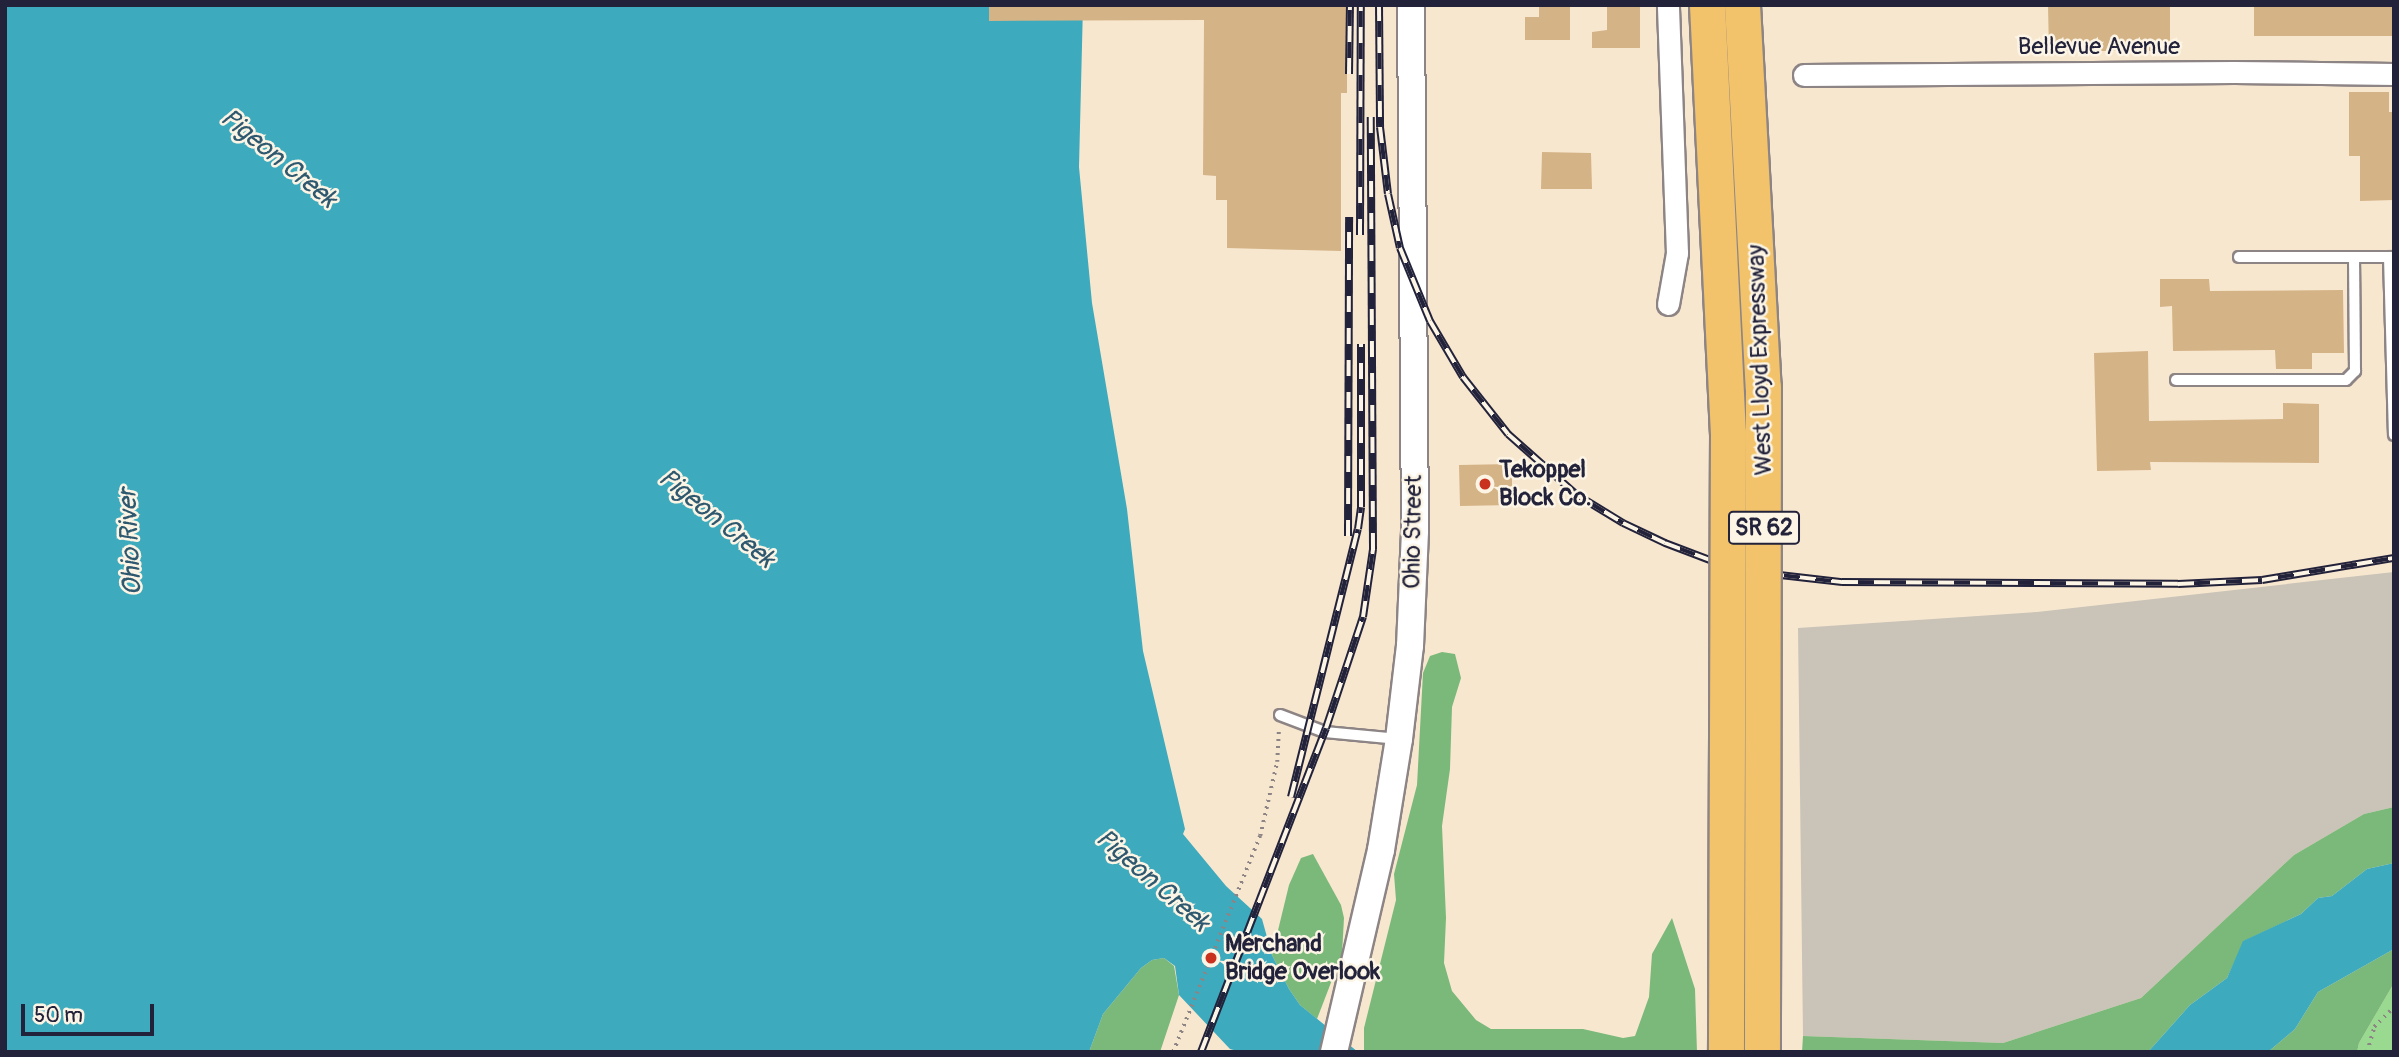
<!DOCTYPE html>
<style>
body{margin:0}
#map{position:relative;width:2399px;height:1057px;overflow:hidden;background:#f8e7cf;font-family:Pangolin,sans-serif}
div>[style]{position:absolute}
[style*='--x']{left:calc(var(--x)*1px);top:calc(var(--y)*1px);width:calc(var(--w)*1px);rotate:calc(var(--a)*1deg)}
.industrial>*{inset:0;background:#c9c3b8}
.green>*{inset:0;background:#99d990}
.forest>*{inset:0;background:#7ab97a}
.water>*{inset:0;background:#3eaabd}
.building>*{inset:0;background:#d4b387}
.path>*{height:3.5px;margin-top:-1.75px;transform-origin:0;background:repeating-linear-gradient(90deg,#8d8485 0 2px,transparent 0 7px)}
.roads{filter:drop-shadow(2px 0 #8d8485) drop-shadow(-2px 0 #8d8485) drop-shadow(0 2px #8d8485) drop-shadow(0 -2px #8d8485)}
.service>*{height:10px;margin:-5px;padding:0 5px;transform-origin:5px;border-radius:5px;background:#fff}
.minor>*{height:21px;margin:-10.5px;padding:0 10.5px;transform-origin:10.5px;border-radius:10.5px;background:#fff}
.tertiary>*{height:26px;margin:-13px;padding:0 13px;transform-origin:13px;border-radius:13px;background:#fff}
.rail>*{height:8px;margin-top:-4px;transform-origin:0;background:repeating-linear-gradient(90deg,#fcf5e5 0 16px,#22223b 0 32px);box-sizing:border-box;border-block:2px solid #22223b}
.bridges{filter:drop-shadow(2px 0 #8d8485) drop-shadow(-2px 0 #8d8485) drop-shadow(0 2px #8d8485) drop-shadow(0 -2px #8d8485)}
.trunk-bridge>*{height:35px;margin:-17.5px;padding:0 17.5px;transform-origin:17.5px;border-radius:17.5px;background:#f2c36a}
.dots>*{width:19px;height:19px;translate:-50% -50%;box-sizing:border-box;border:4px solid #fcf5e5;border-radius:50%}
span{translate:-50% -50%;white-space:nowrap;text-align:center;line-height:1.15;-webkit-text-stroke:5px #fcf5e5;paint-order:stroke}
.shield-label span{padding:2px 5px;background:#fcf5e5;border:2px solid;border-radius:5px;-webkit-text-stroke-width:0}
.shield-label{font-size:23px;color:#22223b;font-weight:700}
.street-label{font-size:24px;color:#22223b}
.poi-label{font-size:24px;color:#22223b;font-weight:700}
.left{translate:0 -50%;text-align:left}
.water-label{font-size:26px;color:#2d586f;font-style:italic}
.frame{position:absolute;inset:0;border:7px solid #22223b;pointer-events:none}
.scale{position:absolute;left:21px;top:1004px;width:133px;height:32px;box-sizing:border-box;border:4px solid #22223b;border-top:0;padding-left:9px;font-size:21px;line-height:24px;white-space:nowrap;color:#22223b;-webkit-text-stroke:5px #fcf5e5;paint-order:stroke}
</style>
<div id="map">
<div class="industrial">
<i style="clip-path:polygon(2394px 572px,2394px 807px,2364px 814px,2294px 855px,2141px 998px,2003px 1043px,1803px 1036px,1798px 628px,2037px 612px)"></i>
</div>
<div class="green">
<i style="clip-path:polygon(2394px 983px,2394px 1052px,2357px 1052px,2359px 1043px)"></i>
</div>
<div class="forest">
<i style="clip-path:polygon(1442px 652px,1455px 654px,1461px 678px,1452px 707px,1450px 769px,1442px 826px,1446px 918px,1444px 963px,1452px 991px,1476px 1020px,1491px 1029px,1583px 1029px,1623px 1038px,1635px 1036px,1649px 997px,1652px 954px,1672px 918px,1695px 989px,1697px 1052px,1364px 1052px,1364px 1028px,1396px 900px,1394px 874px,1417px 785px,1423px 673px,1430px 656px)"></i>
<i style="clip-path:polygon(2394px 807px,2394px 863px,2367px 869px,2332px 896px,2318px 898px,2301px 914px,2244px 941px,2227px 978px,2190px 1005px,2148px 1052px,1802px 1052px,1803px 1036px,2003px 1043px,2141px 998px,2294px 855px,2364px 814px)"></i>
<i style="clip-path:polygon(1313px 854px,1341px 905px,1344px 918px,1342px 954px,1317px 1019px,1300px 1005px,1289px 989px,1272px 955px,1289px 885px,1301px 858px)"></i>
<i style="clip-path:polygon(2394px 949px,2394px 983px,2359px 1043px,2357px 1052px,2268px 1052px,2295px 1029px,2318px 992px)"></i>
<i style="clip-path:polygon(1164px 958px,1174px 966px,1179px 995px,1160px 1052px,1089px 1052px,1103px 1014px,1141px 968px,1152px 960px)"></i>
</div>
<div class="water">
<i style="clip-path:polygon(5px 5px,1083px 5px,1079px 167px,1092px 303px,1127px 509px,1143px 651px,1185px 829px,1183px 834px,1226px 886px,1262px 919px,1272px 955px,1289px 989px,1300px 1005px,1358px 1052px,1241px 1052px,1230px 1049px,1179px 995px,1175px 966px,1164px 958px,1152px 960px,1141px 968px,1103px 1014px,1089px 1052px,5px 1052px)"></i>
<i style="clip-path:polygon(2394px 863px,2394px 949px,2318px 992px,2295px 1029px,2268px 1052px,2148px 1052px,2190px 1005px,2227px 978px,2243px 941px,2301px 914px,2318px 898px,2332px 896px,2367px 869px)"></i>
</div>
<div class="building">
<i style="clip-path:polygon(989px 5px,1347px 5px,1347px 93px,1341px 93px,1341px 251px,1227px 248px,1227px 200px,1216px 200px,1216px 176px,1203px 175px,1204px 20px,989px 21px)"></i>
<i style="clip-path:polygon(1539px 5px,1570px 5px,1570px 40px,1525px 40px,1525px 17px,1539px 17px)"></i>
<i style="clip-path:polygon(1607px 5px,1640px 5px,1640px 48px,1592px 48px,1592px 32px,1607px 30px)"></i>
<i style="clip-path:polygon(2048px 5px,2170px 5px,2170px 51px,2049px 51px)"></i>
<i style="clip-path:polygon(2254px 5px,2394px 5px,2394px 36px,2254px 36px)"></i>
<i style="clip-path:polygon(2349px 92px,2389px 92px,2389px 112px,2394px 112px,2394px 200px,2360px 201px,2360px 156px,2349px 156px)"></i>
<i style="clip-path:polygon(1542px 152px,1591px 153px,1592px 189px,1541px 189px)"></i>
<i style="clip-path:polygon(2160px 279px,2209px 279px,2210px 291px,2343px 290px,2344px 353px,2312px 353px,2312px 369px,2276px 369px,2275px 350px,2173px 351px,2172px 306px,2160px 307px)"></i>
<i style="clip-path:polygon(2148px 351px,2149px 421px,2283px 419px,2283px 403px,2319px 404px,2319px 463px,2150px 462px,2151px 470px,2097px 471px,2094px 353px)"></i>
<i style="clip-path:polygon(1512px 464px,1512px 505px,1460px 506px,1459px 465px)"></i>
</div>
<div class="path">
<i style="--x:1173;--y:1052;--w:233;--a:-68.1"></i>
<i style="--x:1260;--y:836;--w:76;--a:-77.1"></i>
<i style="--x:1277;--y:762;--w:34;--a:-87"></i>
<i style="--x:2367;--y:1052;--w:26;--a:-74"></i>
<i style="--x:2374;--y:1027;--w:28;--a:-45"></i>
</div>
<div class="roads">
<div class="service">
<i style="--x:2239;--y:257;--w:155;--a:0"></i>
<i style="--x:2389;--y:257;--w:178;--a:88.4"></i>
<i style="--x:2176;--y:380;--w:170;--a:0"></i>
<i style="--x:2346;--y:380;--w:13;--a:-45"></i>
<i style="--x:2355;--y:371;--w:114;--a:-90.5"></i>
<i style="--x:1280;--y:715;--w:48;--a:20.7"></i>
<i style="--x:1325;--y:732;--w:74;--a:5.4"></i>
</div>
<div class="minor">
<i style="--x:1804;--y:75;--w:430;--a:-0.4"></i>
<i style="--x:2234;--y:72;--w:160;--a:0.7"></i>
<i style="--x:1668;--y:304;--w:52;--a:-80"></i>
<i style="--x:1677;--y:253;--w:248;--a:-92.1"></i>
</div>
<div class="tertiary">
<i style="--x:1334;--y:1052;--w:207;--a:-76.9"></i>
<i style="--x:1381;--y:850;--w:112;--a:-80.8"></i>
<i style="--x:1399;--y:739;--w:94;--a:-83.3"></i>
<i style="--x:1410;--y:646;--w:115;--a:-87.5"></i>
<i style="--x:1415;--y:531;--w:526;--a:-90.44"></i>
</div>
</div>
<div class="rail">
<i style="--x:1379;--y:5;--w:122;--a:89.5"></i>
<i style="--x:1380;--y:127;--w:67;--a:83.2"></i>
<i style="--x:1388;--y:194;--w:55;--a:77.5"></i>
<i style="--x:1400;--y:248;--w:79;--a:67.7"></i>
<i style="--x:1430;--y:321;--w:65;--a:59.5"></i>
<i style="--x:1463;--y:377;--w:73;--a:51.7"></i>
<i style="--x:1508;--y:434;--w:92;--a:41.5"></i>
<i style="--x:1577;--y:495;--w:54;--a:31.3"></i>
<i style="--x:1623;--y:523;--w:47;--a:25.5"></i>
<i style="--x:1665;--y:543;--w:76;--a:20.8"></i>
<i style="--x:1736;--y:570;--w:107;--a:6.5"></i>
<i style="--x:1842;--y:582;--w:336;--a:0.3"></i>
<i style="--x:2178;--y:584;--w:84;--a:-2.7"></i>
<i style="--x:2262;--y:580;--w:134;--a:-9.5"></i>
<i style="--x:1349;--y:74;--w:69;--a:-89.2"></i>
<i style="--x:1360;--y:235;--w:230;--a:-89.8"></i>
<i style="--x:1348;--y:536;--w:319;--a:-89.8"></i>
<i style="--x:1291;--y:797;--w:276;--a:-76"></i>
<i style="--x:1358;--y:529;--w:22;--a:-82"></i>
<i style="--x:1361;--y:507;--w:163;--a:-90"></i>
<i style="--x:1201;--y:1052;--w:347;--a:-68.9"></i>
<i style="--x:1326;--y:728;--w:117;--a:-71.6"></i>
<i style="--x:1363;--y:617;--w:69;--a:-81.6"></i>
<i style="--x:1373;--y:549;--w:432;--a:-90.3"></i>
</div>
<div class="bridges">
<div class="trunk-bridge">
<i style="--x:1707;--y:5;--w:429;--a:87.2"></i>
<i style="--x:1728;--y:433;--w:619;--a:90.19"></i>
<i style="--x:1742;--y:5;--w:383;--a:86.9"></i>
<i style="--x:1763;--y:387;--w:665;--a:90.09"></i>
</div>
</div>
<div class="dots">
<i style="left:1485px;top:484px;background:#c8321e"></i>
<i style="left:1211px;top:958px;background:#c8321e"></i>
</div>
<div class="shield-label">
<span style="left:1764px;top:528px">SR 62</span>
</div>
<div class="street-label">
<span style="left:2099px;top:47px">Bellevue Avenue</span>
<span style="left:1760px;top:360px;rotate:-92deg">West Lloyd Expressway</span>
<span style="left:1413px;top:532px;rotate:-89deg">Ohio Street</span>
</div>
<div class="poi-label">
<span class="left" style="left:1499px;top:484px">Tekoppel<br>Block Co.</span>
<span class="left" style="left:1225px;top:958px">Merchand<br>Bridge Overlook</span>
</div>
<div class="water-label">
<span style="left:278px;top:159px;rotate:39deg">Pigeon Creek</span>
<span style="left:716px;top:519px;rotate:39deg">Pigeon Creek</span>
<span style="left:131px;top:542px;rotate:-93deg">Ohio River</span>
<span style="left:1152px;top:881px;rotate:41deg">Pigeon Creek</span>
</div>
<div class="frame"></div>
<div class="scale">50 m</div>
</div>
